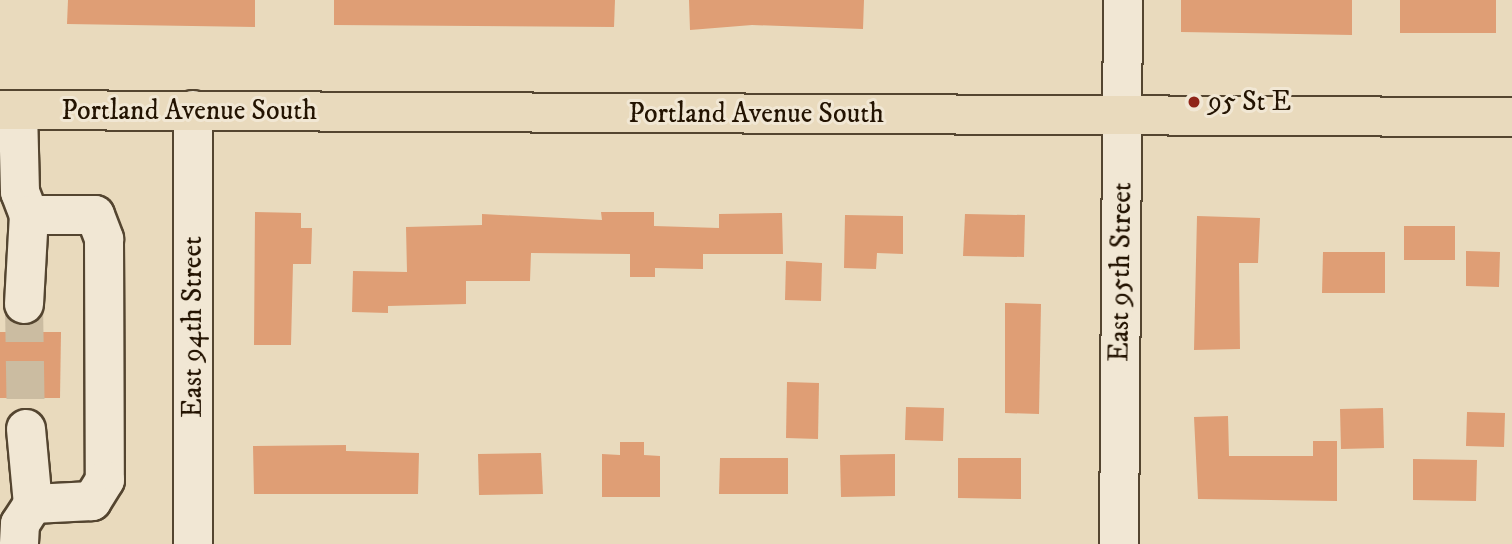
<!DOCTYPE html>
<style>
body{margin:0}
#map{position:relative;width:1512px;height:544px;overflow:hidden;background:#e9dabd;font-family:"IM FELL DW Pica",serif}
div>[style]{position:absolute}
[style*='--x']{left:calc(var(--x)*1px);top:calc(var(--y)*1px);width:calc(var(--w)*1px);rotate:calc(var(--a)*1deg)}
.building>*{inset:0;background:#df9e75}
.minor-tunnel>*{height:38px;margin-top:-19px;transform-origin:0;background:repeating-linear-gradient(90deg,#cbbca1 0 38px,transparent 0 57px)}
.roads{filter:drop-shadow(2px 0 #544530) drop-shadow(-2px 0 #544530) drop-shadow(0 2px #544530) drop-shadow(0 -2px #544530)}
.minor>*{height:38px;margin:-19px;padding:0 19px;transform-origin:19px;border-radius:19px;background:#f1e7d4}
.major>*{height:38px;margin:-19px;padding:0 19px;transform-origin:19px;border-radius:19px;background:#e9dabd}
.dots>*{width:19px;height:19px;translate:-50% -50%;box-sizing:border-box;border:4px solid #f1e7d4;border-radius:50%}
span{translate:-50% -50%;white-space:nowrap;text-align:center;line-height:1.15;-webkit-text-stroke:6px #f1e7d4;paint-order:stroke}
.poi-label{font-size:28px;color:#231301}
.left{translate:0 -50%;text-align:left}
.street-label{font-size:28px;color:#231301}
</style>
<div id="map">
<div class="building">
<i style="clip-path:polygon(68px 0,255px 0,255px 27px,67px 24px)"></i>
<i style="clip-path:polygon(334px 0,615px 0,614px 27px,334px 25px)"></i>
<i style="clip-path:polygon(689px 0,864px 0,863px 29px,752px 25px,690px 30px)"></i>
<i style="clip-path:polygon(1181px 0,1352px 0,1352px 35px,1181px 32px)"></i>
<i style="clip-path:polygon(1400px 0,1496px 0,1496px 33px,1400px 33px)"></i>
<i style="clip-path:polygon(255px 212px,301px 213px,301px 228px,312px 228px,311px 264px,293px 264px,291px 345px,254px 345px)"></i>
<i style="clip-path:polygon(601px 212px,654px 212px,654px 226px,719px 228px,719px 214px,782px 213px,783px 254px,703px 254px,703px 269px,655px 268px,655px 277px,630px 277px,630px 254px,531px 253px,530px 281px,466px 281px,466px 304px,388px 306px,388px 313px,352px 312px,353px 271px,407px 272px,406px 227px,482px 225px,482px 214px,602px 220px)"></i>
<i style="clip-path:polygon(965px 214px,1025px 215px,1024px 257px,963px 256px)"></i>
<i style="clip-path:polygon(845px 215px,903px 216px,903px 254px,877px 253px,876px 269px,844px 268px)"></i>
<i style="clip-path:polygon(1197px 216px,1260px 218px,1258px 263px,1239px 263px,1240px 349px,1194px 350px)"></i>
<i style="clip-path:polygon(1404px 226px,1455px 226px,1455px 260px,1404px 260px)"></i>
<i style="clip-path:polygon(1466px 251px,1500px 252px,1499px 287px,1466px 286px)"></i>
<i style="clip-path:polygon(1323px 252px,1385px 252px,1385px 293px,1322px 293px)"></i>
<i style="clip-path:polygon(786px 261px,822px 263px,821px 301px,785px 300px)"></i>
<i style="clip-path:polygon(1005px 303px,1041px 304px,1039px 414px,1005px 413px)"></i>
<i style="clip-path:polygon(0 332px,61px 332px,60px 398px,0 398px)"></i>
<i style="clip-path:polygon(787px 382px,819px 383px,818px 439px,786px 438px)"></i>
<i style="clip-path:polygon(906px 407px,944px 408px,943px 441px,905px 440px)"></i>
<i style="clip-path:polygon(1383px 408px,1384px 448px,1341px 449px,1340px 409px)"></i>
<i style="clip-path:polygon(1467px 412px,1505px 413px,1504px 447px,1466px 446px)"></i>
<i style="clip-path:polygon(1228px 416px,1229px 456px,1313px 456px,1313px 441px,1337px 441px,1337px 501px,1198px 499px,1194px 417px)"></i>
<i style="clip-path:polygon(620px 442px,644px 442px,644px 455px,660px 456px,660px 497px,602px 497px,602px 454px,620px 455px)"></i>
<i style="clip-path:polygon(346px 445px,346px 451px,419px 453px,418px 494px,254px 494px,253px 446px)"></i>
<i style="clip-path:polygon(541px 453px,543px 494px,479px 495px,478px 454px)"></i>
<i style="clip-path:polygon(895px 454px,895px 496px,841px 497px,840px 455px)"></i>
<i style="clip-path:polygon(720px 458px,788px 458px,788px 494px,719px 494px)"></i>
<i style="clip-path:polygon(958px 458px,1021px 458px,1021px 499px,958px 498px)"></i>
<i style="clip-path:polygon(1413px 459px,1477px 460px,1476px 501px,1413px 500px)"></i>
</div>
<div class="minor-tunnel">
<i style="--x:24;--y:304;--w:125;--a:89.1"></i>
</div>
<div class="roads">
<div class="minor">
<i style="--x:18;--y:110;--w:82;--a:88.6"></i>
<i style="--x:20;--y:192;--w:25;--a:69"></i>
<i style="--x:29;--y:215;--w:66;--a:0"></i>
<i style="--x:95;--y:215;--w:26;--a:69"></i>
<i style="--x:104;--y:239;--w:241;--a:89.8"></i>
<i style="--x:105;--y:480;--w:25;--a:122"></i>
<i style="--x:92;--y:501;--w:59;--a:177.1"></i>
<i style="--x:33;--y:504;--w:24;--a:123"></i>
<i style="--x:20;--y:524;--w:20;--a:93"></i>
<i style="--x:193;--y:110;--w:434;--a:90"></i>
<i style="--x:24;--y:304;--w:89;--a:-86.8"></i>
<i style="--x:26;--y:429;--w:75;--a:84.7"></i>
<i style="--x:1119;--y:544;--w:544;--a:-89.58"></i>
</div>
<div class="major">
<i style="--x:0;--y:110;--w:1512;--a:0.27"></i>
</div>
</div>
<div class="dots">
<i style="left:1194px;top:102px;background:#8f2418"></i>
</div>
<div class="poi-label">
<span class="left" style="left:1208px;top:102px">95 St E</span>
</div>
<div class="street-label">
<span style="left:189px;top:111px">Portland Avenue South</span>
<span style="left:756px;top:114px">Portland Avenue South</span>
<span style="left:1121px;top:272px;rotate:-89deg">East 95th Street</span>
<span style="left:193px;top:327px;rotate:-90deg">East 94th Street</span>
</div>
</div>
